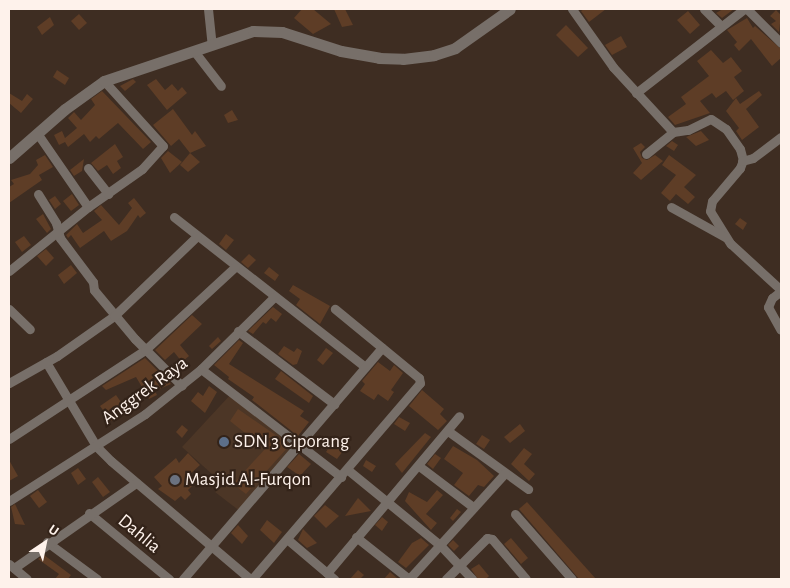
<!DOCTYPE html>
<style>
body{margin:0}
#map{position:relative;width:790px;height:588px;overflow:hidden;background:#3e2d22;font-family:"Alegreya Sans",sans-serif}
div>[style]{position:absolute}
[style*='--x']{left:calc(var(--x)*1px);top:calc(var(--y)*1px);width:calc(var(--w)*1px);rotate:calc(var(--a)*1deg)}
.built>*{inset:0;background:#4c3626}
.building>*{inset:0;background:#5e3d26}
.minor>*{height:9px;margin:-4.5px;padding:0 4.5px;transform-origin:4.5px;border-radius:4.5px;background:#776f69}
.tertiary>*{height:11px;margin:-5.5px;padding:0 5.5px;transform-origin:5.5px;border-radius:5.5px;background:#776f69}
.dots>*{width:14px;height:14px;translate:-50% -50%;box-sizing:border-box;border:2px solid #332319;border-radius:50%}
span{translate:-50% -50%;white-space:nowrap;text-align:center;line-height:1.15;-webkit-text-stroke:4.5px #332319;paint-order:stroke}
.street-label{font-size:19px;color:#fef2eb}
.poi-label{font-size:19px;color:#fef2eb}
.left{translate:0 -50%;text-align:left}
.frame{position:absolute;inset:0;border:10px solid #fef2eb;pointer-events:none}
.north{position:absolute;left:20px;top:518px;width:50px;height:50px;-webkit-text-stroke:4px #332319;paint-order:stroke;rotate:34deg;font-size:14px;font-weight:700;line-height:20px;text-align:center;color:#fef2eb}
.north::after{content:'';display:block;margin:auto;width:18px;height:22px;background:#fef2eb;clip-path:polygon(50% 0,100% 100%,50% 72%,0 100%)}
</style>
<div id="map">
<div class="built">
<i style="clip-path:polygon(232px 393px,299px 445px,241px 512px,215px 492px,223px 484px,182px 447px)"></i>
</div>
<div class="building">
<i style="clip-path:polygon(302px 9px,313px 9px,331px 24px,313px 34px,294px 18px)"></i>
<i style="clip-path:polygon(334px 9px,345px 9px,353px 25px,342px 27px)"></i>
<i style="clip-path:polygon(584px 9px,606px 9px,589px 22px,581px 11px)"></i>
<i style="clip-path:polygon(723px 9px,734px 9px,722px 18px,716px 13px)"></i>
<i style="clip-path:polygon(776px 10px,781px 15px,779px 32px,771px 24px,776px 21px,770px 16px)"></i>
<i style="clip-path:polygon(688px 11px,700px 25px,690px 34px,677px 20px)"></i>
<i style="clip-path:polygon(79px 14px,87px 23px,79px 30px,71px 21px)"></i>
<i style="clip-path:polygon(50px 17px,54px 25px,42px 35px,37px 27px)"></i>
<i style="clip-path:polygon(747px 18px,753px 28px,755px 26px,781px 49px,781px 58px,772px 66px,751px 39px,739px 51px,734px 45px,737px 42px,727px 30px)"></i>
<i style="clip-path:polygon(566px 25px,588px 48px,578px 57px,556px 35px)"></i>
<i style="clip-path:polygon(621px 36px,627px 47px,612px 55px,605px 45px)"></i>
<i style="clip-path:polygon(711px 50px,723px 63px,731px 57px,742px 71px,734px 77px,744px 91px,733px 100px,726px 91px,716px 98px,712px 93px,700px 101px,710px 113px,675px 125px,668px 117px,686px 104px,681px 97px,709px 76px,697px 61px)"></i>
<i style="clip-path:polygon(57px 70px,69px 78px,65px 85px,53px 77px)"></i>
<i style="clip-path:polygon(133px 79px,136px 82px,125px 91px,120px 86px)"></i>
<i style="clip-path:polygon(156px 79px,165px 90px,172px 84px,178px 91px,182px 87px,187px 93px,167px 110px,147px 85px)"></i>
<i style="clip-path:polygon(102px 91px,151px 142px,143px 149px,118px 123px,99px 139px,96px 136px,90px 142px,84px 134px,68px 147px,65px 142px,59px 145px,54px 135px,62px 131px,65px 138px,77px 128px,68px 118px,74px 112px,81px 120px,95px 105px,91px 99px)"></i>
<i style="clip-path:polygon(759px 91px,762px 95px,746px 109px,759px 127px,742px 140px,736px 131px,739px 128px,726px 111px,736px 98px,740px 104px)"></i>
<i style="clip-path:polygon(9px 93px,22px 101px,27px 94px,33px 99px,21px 113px,9px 103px)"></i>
<i style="clip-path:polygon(173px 109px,192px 135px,195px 131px,206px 146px,190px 153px,179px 139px,171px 146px,153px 125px)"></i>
<i style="clip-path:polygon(232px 110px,238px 120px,228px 123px,224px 115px)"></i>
<i style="clip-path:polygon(701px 131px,709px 140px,696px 146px,686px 137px)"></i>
<i style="clip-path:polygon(672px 141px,678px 145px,674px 151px,666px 146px)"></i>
<i style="clip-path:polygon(641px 143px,645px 147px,640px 152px,642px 158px,647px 160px,655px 155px,663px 161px,641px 180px,633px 173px,642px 163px,633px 148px)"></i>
<i style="clip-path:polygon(115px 144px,123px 157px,117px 161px,121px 168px,113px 174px,107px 165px,98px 171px,91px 163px)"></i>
<i style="clip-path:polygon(168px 151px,182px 162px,170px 173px,161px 158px)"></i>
<i style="clip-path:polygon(190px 153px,200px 162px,188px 172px,180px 165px)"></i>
<i style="clip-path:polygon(45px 155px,53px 167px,39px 175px,42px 180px,9px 203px,9px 187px,14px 184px,11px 180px,30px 174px,38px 165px,36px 160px)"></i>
<i style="clip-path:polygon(669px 155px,696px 175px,684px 187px,695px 197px,688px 204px,676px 194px,670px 201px,661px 193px,676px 175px,662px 165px)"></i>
<i style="clip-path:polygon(84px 159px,82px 171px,74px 176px,70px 170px)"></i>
<i style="clip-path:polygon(72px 194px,79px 205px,71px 211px,63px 201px)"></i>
<i style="clip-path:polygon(55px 196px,61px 204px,55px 209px,49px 200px)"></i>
<i style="clip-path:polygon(134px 198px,146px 213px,140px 218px,138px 215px,127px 231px,111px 241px,104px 231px,80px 248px,71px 235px,68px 238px,66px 235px,77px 224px,83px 233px,102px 220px,94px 211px,101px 205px,119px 225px,132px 208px,128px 203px)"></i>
<i style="clip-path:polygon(43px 214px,51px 229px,47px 233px,36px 219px)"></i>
<i style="clip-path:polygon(740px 218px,747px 223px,743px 230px,735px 224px)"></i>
<i style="clip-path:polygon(226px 234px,234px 240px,226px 250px,219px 244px)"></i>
<i style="clip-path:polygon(24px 236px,31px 245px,22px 252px,15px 242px)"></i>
<i style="clip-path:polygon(46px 249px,54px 258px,46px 266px,37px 256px)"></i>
<i style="clip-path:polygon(249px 254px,256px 260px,248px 268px,241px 262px)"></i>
<i style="clip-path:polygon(71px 265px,77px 273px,64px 284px,58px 275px)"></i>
<i style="clip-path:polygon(269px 267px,279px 275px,275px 281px,264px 273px)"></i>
<i style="clip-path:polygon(293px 285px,330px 306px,320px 324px,296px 305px,300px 299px,289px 291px)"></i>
<i style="clip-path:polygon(273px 307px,282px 314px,276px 322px,271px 318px,266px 324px,263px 322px,253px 334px,248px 331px)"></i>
<i style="clip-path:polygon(192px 315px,202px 324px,180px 345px,189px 356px,182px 362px,174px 352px,165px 360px,155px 350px)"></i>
<i style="clip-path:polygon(218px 337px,221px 341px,212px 349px,209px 346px)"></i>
<i style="clip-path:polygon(239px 340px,243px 343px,229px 364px,304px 411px,300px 416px,309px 422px,298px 436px,252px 400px,254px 397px,228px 379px,229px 377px,214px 365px)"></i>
<i style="clip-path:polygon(284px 346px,294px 352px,297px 348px,302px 351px,297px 364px,293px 365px,278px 354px)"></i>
<i style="clip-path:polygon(326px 348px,333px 353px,323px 365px,317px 360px)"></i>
<i style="clip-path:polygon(145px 358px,171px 384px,155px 391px,157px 395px,149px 399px,136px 377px,106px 390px,102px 386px)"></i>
<i style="clip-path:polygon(378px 362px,390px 371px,394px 365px,403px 373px,391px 390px,394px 392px,388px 401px,378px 394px,374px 400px,360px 391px,365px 384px,362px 381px)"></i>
<i style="clip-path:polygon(281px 371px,313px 396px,309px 403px,275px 379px)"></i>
<i style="clip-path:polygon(209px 386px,217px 392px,205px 413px,191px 401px,198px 392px,203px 396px)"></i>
<i style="clip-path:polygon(422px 390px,444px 409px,440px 414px,447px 421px,438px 430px,409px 406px)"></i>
<i style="clip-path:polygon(116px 395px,128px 412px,111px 421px,100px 406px)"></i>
<i style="clip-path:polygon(238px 409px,290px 445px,246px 494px,233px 484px,265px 449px,230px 421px)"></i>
<i style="clip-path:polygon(399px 417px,410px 423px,405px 431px,394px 424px)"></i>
<i style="clip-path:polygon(520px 424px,525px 431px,510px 443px,504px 437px)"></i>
<i style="clip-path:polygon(182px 425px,188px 430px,182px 438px,176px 432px)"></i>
<i style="clip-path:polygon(425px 433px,431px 437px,402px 473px,395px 464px)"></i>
<i style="clip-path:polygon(482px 435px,490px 440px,484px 449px,476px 444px)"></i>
<i style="clip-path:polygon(332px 443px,343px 451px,337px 459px,326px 452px)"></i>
<i style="clip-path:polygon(453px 446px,477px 460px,494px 476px,484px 487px,478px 485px,469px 496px,454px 485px,463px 473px,444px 459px)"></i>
<i style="clip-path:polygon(524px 448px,532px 454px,524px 464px,535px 474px,529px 481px,511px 464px)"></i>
<i style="clip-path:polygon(188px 453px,200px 465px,189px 475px,196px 482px,188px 490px,191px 494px,185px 500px,181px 496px,175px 501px,158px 489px,162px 486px,154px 477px,176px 458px,179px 463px)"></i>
<i style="clip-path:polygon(299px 454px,311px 464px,300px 476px,287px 467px)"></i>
<i style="clip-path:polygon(435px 454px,441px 458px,433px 469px,427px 464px)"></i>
<i style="clip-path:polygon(9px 460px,18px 476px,9px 481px)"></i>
<i style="clip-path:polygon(366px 460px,376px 466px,372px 472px,363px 466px)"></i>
<i style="clip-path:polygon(78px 468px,86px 479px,78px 485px,71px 473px)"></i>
<i style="clip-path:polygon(98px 477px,110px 492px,103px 497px,92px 482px)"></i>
<i style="clip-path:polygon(38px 490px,47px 502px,39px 508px,30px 496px)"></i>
<i style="clip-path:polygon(437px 490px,443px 495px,426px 514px,437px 523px,431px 530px,405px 501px,409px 492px,427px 502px)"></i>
<i style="clip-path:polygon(358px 498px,371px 511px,345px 516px)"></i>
<i style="clip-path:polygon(527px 502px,596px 579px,579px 579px,519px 509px)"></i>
<i style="clip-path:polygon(15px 504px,25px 525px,15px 524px,11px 507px)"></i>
<i style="clip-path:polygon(325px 505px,339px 516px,326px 528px,314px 516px)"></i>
<i style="clip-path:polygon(457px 509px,461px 512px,453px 521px,450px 518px)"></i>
<i style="clip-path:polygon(382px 517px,388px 522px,382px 531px,375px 525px)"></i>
<i style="clip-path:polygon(267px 520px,282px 532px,274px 543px,260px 530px)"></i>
<i style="clip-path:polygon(238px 525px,248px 536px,242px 544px,231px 533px)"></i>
<i style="clip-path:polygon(303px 529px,317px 543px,307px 548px,298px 540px)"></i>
<i style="clip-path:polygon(421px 538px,429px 545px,406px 568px,398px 562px,412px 543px)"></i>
<i style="clip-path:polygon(511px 538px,528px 558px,521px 564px,504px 544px)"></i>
<i style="clip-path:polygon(453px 540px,459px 546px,454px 551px,448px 545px)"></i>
<i style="clip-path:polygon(44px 555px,71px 575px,68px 579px,55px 579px,59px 574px,38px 559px)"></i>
<i style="clip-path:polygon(479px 564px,489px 576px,486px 579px,478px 579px,471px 569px)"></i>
<i style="clip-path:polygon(358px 570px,364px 575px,360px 579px,350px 579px)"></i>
<i style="clip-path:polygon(390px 572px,397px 578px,384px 579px)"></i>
</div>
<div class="minor">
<i style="--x:208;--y:9;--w:36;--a:84"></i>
<i style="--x:572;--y:9;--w:71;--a:54.7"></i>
<i style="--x:613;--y:67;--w:88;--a:47.3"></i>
<i style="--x:673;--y:132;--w:15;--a:-8"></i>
<i style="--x:688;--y:130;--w:25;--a:-26"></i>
<i style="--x:711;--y:119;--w:18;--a:34"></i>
<i style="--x:726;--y:129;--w:24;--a:55"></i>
<i style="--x:740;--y:149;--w:11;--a:75"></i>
<i style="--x:743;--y:160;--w:9;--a:111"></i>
<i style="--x:740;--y:168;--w:43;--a:130.3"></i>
<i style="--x:712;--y:201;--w:10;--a:101"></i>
<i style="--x:710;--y:211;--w:39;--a:58"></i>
<i style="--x:731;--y:244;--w:68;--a:42.6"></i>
<i style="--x:704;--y:9;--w:23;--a:45"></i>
<i style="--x:747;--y:9;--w:48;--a:45"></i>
<i style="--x:194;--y:51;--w:44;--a:52.4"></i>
<i style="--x:636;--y:93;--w:137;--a:-37.9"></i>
<i style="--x:37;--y:133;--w:90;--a:55.4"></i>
<i style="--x:88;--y:207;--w:66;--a:-35.1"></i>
<i style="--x:142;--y:169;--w:31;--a:-48"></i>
<i style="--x:163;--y:146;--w:88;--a:-132.2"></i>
<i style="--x:646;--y:154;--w:35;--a:-39"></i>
<i style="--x:742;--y:161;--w:11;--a:-15"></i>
<i style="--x:753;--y:158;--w:35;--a:-37"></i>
<i style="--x:88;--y:168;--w:33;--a:52"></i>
<i style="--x:38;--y:194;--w:34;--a:58"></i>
<i style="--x:56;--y:223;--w:16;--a:75"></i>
<i style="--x:60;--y:238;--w:55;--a:53.1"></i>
<i style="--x:93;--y:282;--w:8;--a:83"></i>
<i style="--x:94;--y:290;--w:64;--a:50.1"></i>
<i style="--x:135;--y:339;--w:66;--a:45"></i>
<i style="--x:671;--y:207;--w:62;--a:29.1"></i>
<i style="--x:174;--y:217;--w:243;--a:38.1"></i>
<i style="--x:9;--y:271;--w:102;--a:-39"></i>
<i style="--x:781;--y:291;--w:11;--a:142"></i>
<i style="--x:772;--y:298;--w:10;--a:114"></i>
<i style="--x:768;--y:307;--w:26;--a:61"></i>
<i style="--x:9;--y:309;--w:29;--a:44"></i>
<i style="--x:238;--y:331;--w:121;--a:37.2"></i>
<i style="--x:46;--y:362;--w:98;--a:59.2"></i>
<i style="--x:96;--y:446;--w:21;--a:45"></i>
<i style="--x:111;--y:461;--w:182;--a:40.3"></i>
<i style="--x:201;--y:369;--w:103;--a:-44.6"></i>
<i style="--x:9;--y:383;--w:55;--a:-29.4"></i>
<i style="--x:57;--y:356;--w:70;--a:-35.1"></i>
<i style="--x:114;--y:316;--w:115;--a:-43.9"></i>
<i style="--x:448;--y:431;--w:99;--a:35.9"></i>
<i style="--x:9;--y:439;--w:163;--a:-33.2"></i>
<i style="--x:145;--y:350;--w:122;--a:-42.7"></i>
<i style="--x:419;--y:466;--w:68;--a:37.2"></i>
<i style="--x:348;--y:470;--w:119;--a:39.2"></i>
<i style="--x:440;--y:545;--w:47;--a:46.7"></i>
<i style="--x:9;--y:501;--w:161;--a:-32.6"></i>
<i style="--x:145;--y:414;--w:72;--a:-38.8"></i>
<i style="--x:201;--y:369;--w:177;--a:37.6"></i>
<i style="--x:89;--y:513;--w:104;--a:39.5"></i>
<i style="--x:515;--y:514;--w:86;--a:48.8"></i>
<i style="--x:356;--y:537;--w:68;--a:38.4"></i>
<i style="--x:287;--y:539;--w:62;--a:40.4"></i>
<i style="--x:47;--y:542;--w:62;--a:36.5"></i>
<i style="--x:9;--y:564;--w:23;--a:40"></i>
<i style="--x:14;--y:568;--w:149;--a:-34.9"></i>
<i style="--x:327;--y:573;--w:205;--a:-49.9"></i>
<i style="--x:183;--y:579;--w:305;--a:-49.3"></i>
<i style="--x:252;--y:579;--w:258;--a:-49.4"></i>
<i style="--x:420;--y:383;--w:5;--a:-101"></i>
<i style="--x:419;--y:378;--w:109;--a:-140.6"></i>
<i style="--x:409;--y:579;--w:143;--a:-47.8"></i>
<i style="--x:446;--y:579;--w:58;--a:-45"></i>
<i style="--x:487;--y:538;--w:5;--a:11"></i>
<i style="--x:492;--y:539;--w:52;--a:49.6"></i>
</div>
<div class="tertiary">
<i style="--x:9;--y:158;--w:74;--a:-41.2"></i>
<i style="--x:65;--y:109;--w:48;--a:-35.7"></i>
<i style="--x:104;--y:81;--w:157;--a:-18.6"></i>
<i style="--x:253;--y:31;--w:29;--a:2"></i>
<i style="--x:282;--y:32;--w:62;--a:17.9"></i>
<i style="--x:341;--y:51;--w:39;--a:10"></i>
<i style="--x:379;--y:58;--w:24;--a:2"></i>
<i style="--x:403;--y:59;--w:31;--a:-7"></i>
<i style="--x:434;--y:55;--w:22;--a:-18"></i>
<i style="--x:455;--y:48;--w:67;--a:-35.3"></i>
</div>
<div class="dots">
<i style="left:224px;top:442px;background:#5c6f8a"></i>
<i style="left:175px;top:480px;background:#6b7280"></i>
</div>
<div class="street-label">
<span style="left:145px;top:391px;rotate:-36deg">Anggrek Raya</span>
<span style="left:139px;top:534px;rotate:40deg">Dahlia</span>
</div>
<div class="poi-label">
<span class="left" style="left:234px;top:442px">SDN 3 Ciporang</span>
<span class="left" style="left:185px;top:480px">Masjid Al-Furqon</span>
</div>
<div class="frame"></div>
<div class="north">U</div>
</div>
